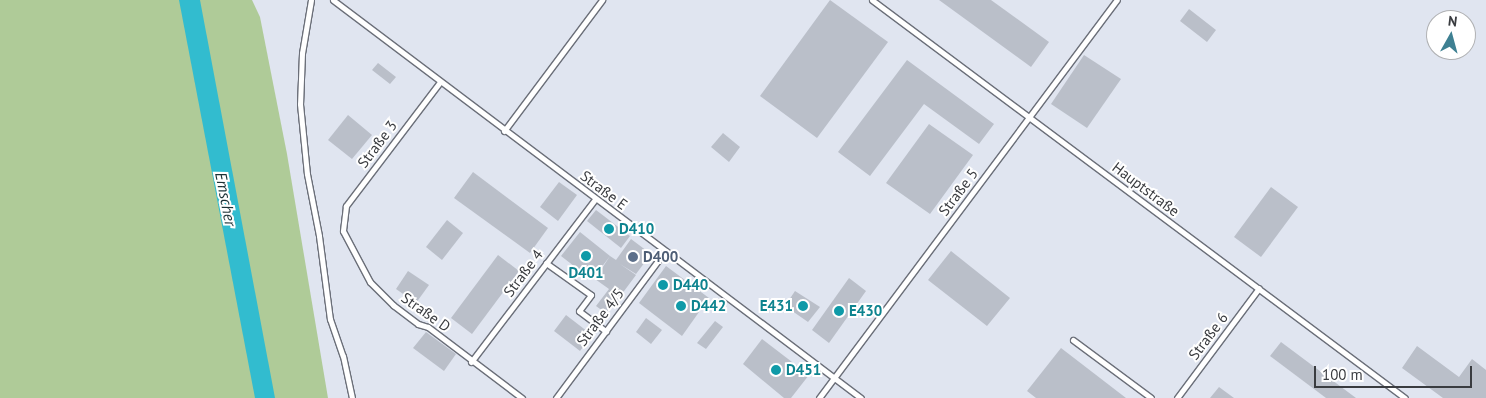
<!DOCTYPE html>
<meta charset="utf-8">
<style>
body{margin:0}
#map{position:relative;width:1486px;height:398px;overflow:hidden;background:#e0e5f0;font-family:"PT Sans",sans-serif}
div>[style]{position:absolute}
[style*='--x']{left:calc(var(--x)*1px);top:calc(var(--y)*1px);width:calc(var(--w)*1px);rotate:calc(var(--a)*1deg)}
.green>*{inset:0;background:#afcb98}
.water>*{inset:0;background:#32bccf}
.building>*{inset:0;background:#babfc9}
.roads{filter:drop-shadow(1px 0 #6b6f79) drop-shadow(-1px 0 #6b6f79) drop-shadow(0 1px #6b6f79) drop-shadow(0 -1px #6b6f79)}
.service>*{height:5px;margin:-2.5px;padding:0 2.5px;transform-origin:2.5px;border-radius:2.5px;background:#fff}
.dots>*{width:14px;height:14px;translate:-50% -50%;box-sizing:border-box;border:2px solid #fff;border-radius:50%}
span{translate:-50% -50%;white-space:nowrap;text-align:center;line-height:1.15;-webkit-text-stroke:4px #fff;paint-order:stroke}
.street-label{font-size:15px;color:#3a3c40}
.culture-label{font-size:15px;color:#0d838f;font-weight:700}
.left{translate:0 -50%;text-align:left}
.right{translate:-100% -50%;text-align:right}
.service-label{font-size:15px;color:#4e5e75;font-weight:700}
.water-label{font-size:16px;color:#1c3236;font-style:italic}
.north{position:absolute;left:1426px;top:10px;width:50px;height:50px;box-sizing:border-box;background:#fff;border:1px solid #b0b1b3;border-radius:50%;rotate:7deg;font-size:14px;font-weight:700;line-height:20px;text-align:center;color:#3a3c40}
.north::after{content:'';display:block;margin:auto;width:18px;height:22px;background:#3e8092;clip-path:polygon(50% 0,100% 100%,50% 72%,0 100%)}
.scale{position:absolute;left:1314px;top:366px;width:158px;height:22px;box-sizing:border-box;border:2px solid #3a3c40;border-top:0;padding-left:6px;font-size:15px;line-height:18px;white-space:nowrap;color:#3a3c40;-webkit-text-stroke:4px #fff;paint-order:stroke}
</style>
<div id="map">
<div class="green">
<i style="clip-path:polygon(0 0,252px 0,260px 17px,287px 154px,328px 398px,0 398px)"></i>
</div>
<div class="water">
<i style="clip-path:polygon(179px 0,200px 0,275px 398px,255px 398px)"></i>
</div>
<div class="building">
<i style="clip-path:polygon(830px 0,888px 42px,817px 138px,760px 96px)"></i>
<i style="clip-path:polygon(939px 0,991px 0,1049px 42px,1031px 67px)"></i>
<i style="clip-path:polygon(1189px 9px,1216px 30px,1207px 42px,1180px 21px)"></i>
<i style="clip-path:polygon(1084px 55px,1121px 79px,1087px 128px,1051px 104px)"></i>
<i style="clip-path:polygon(907px 60px,994px 124px,979px 144px,924px 104px,870px 176px,838px 152px)"></i>
<i style="clip-path:polygon(378px 63px,396px 77px,390px 84px,372px 70px)"></i>
<i style="clip-path:polygon(348px 115px,372px 135px,352px 159px,328px 140px)"></i>
<i style="clip-path:polygon(929px 124px,973px 155px,930px 214px,886px 183px)"></i>
<i style="clip-path:polygon(723px 133px,740px 147px,729px 162px,711px 147px)"></i>
<i style="clip-path:polygon(473px 172px,548px 228px,530px 253px,454px 198px)"></i>
<i style="clip-path:polygon(559px 182px,577px 195px,558px 221px,540px 207px)"></i>
<i style="clip-path:polygon(1271px 187px,1298px 207px,1261px 257px,1234px 237px)"></i>
<i style="clip-path:polygon(596px 210px,630px 236px,621px 248px,587px 221px)"></i>
<i style="clip-path:polygon(447px 220px,463px 233px,442px 260px,426px 247px)"></i>
<i style="clip-path:polygon(580px 232px,610px 256px,616px 260px,631px 239px,651px 254px,636px 274px,620px 264px,636px 275px,607px 314px,596px 306px,609px 289px,595px 279px,610px 256px,592px 280px,561px 256px)"></i>
<i style="clip-path:polygon(951px 251px,1010px 298px,987px 326px,928px 280px)"></i>
<i style="clip-path:polygon(498px 255px,519px 271px,472px 334px,451px 318px)"></i>
<i style="clip-path:polygon(666px 266px,709px 298px,682px 336px,639px 303px)"></i>
<i style="clip-path:polygon(408px 271px,429px 285px,416px 303px,396px 289px)"></i>
<i style="clip-path:polygon(849px 278px,866px 291px,829px 343px,812px 330px)"></i>
<i style="clip-path:polygon(795px 291px,820px 307px,808px 322px,785px 306px)"></i>
<i style="clip-path:polygon(566px 315px,592px 335px,580px 351px,554px 331px)"></i>
<i style="clip-path:polygon(646px 318px,662px 330px,651px 344px,636px 332px)"></i>
<i style="clip-path:polygon(715px 321px,723px 327px,706px 349px,697px 343px)"></i>
<i style="clip-path:polygon(426px 332px,456px 354px,444px 371px,413px 348px)"></i>
<i style="clip-path:polygon(762px 339px,809px 375px,791px 398px,784px 398px,743px 364px)"></i>
<i style="clip-path:polygon(1281px 342px,1356px 398px,1326px 398px,1270px 356px)"></i>
<i style="clip-path:polygon(1417px 346px,1459px 377px,1472px 359px,1486px 370px,1486px 398px,1443px 398px,1402px 368px)"></i>
<i style="clip-path:polygon(1061px 348px,1126px 398px,1036px 398px,1027px 391px)"></i>
<i style="clip-path:polygon(1219px 387px,1234px 398px,1210px 398px)"></i>
</div>
<div class="roads">
<div class="service">
<i style="--x:311;--y:0;--w:54;--a:99.6"></i>
<i style="--x:302;--y:53;--w:51;--a:92.2"></i>
<i style="--x:300;--y:104;--w:70;--a:84.3"></i>
<i style="--x:307;--y:174;--w:63;--a:79"></i>
<i style="--x:319;--y:236;--w:84;--a:82.5"></i>
<i style="--x:330;--y:319;--w:39;--a:71"></i>
<i style="--x:343;--y:356;--w:43;--a:77.9"></i>
<i style="--x:333;--y:0;--w:661;--a:37.01"></i>
<i style="--x:872;--y:0;--w:665;--a:36.75"></i>
<i style="--x:440;--y:82;--w:156;--a:127.2"></i>
<i style="--x:346;--y:206;--w:25;--a:97"></i>
<i style="--x:343;--y:231;--w:58;--a:62.1"></i>
<i style="--x:370;--y:282;--w:33;--a:45"></i>
<i style="--x:393;--y:305;--w:31;--a:37"></i>
<i style="--x:418;--y:324;--w:10;--a:17"></i>
<i style="--x:428;--y:327;--w:118;--a:37.1"></i>
<i style="--x:504;--y:131;--w:164;--a:-53.2"></i>
<i style="--x:546;--y:263;--w:55;--a:35.4"></i>
<i style="--x:591;--y:295;--w:20;--a:127"></i>
<i style="--x:579;--y:311;--w:34;--a:37"></i>
<i style="--x:1073;--y:340;--w:97;--a:36.6"></i>
<i style="--x:471;--y:362;--w:205;--a:-52.7"></i>
<i style="--x:556;--y:398;--w:183;--a:-53.4"></i>
<i style="--x:819;--y:398;--w:497;--a:-53.2"></i>
<i style="--x:1177;--y:398;--w:137;--a:-53.3"></i>
</div>
</div>
<div class="dots">
<i style="left:609px;top:229px;background:#0f9aa8"></i>
<i style="left:586px;top:256px;background:#0f9aa8"></i>
<i style="left:633px;top:257px;background:#5c6f8a"></i>
<i style="left:663px;top:285px;background:#0f9aa8"></i>
<i style="left:681px;top:306px;background:#0f9aa8"></i>
<i style="left:803px;top:306px;background:#0f9aa8"></i>
<i style="left:839px;top:311px;background:#0f9aa8"></i>
<i style="left:776px;top:370px;background:#0f9aa8"></i>
</div>
<div class="street-label">
<span style="left:377px;top:144px;rotate:-53deg">Straße 3</span>
<span style="left:1146px;top:189px;rotate:37deg">Hauptstraße</span>
<span style="left:604px;top:190px;rotate:37deg">Straße E</span>
<span style="left:958px;top:192px;rotate:-53deg">Straße 5</span>
<span style="left:523px;top:273px;rotate:-53deg">Straße 4</span>
<span style="left:426px;top:312px;rotate:35deg">Straße D</span>
<span style="left:600px;top:317px;rotate:-53deg">Straße 4/5</span>
<span style="left:1208px;top:336px;rotate:-53deg">Straße 6</span>
</div>
<div class="culture-label">
<span class="left" style="left:619px;top:229px">D410</span>
<span style="left:586px;top:273px">D401</span>
<span class="left" style="left:673px;top:285px">D440</span>
<span class="left" style="left:691px;top:306px">D442</span>
<span class="right" style="left:793px;top:306px">E431</span>
<span class="left" style="left:849px;top:311px">E430</span>
<span class="left" style="left:786px;top:370px">D451</span>
</div>
<div class="service-label">
<span class="left" style="left:643px;top:257px">D400</span>
</div>
<div class="water-label">
<span style="left:226px;top:199px;rotate:79deg">Emscher</span>
</div>
<div class="north">N</div>
<div class="scale">100 m</div>
</div>
